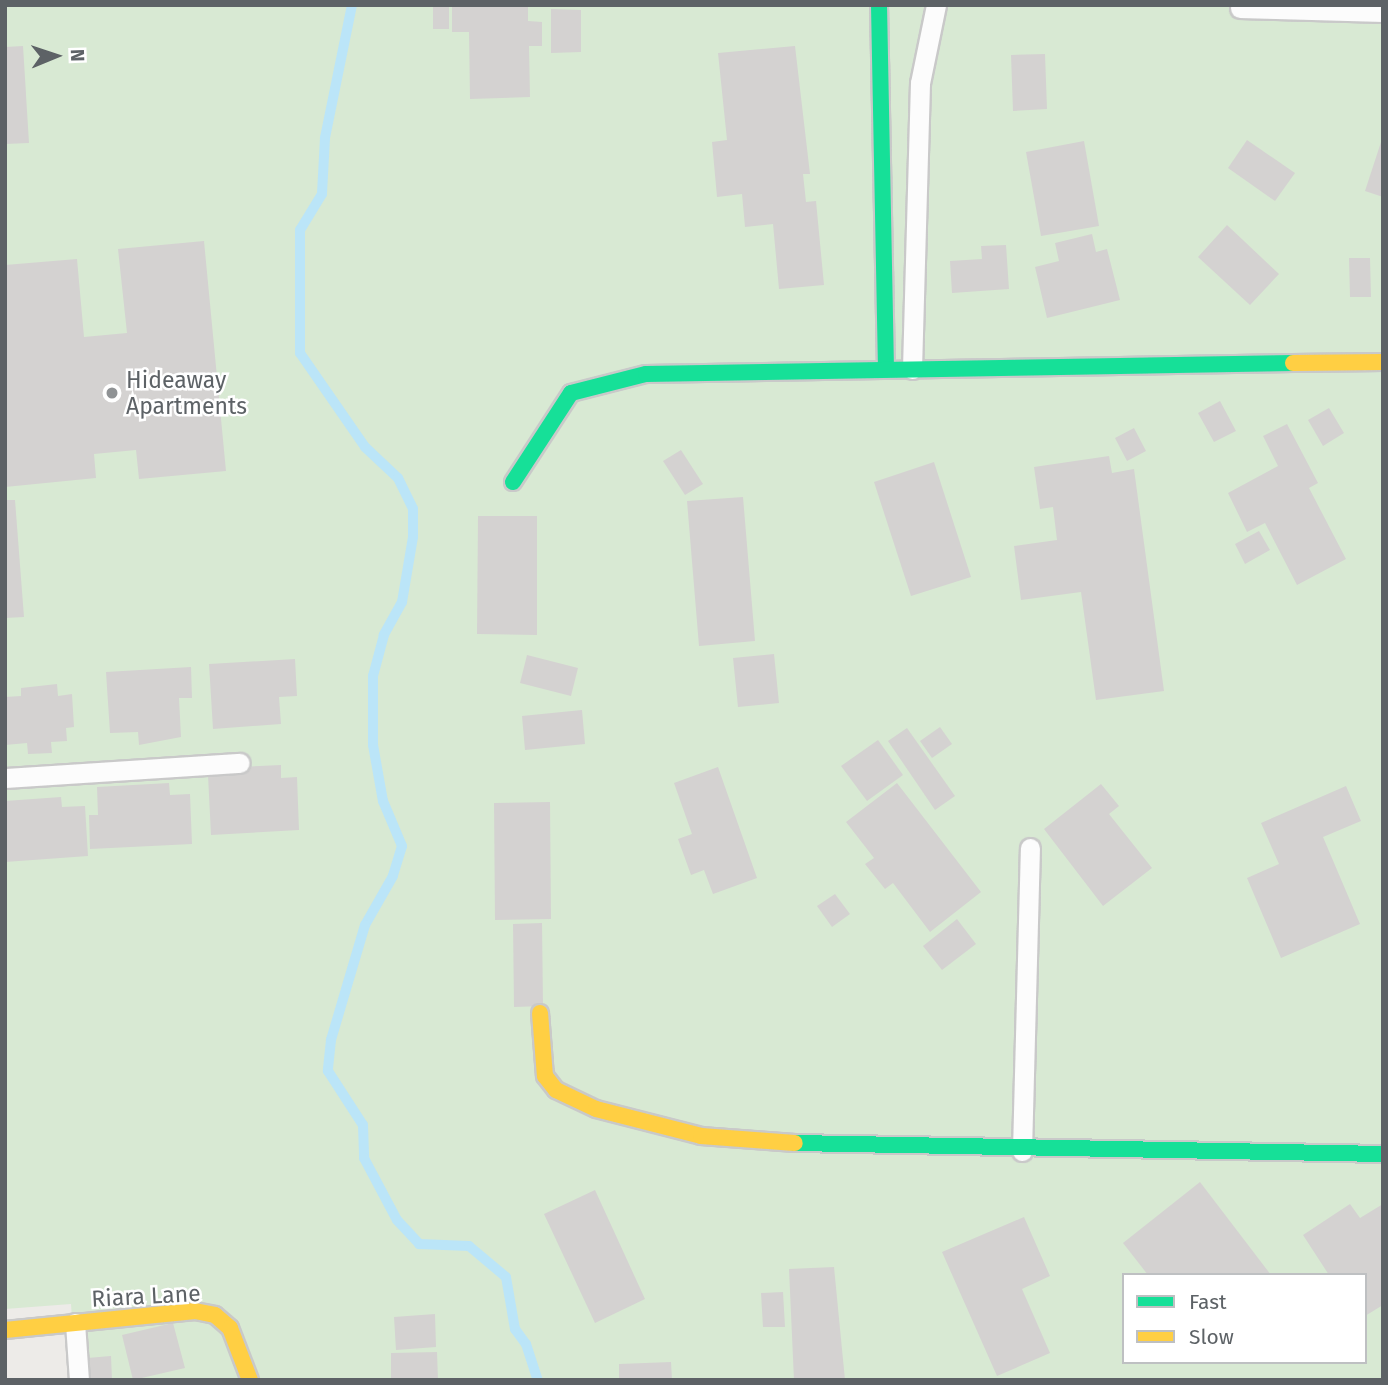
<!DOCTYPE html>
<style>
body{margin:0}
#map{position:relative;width:1388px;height:1385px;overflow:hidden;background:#edebe8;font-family:"Fira Sans",sans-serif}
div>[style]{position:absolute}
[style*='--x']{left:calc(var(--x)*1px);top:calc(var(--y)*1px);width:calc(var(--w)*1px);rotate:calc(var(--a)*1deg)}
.green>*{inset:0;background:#d8e9d3}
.stream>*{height:10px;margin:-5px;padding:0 5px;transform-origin:5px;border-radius:5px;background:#bbe5f8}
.building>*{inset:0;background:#d4d2d1}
.roads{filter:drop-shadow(2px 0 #c9c9c9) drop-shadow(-2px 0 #c9c9c9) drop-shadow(0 2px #c9c9c9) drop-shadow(0 -2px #c9c9c9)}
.lane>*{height:19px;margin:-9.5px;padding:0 9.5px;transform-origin:9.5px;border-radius:9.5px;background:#fcfcfc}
.fast>*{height:16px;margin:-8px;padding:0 8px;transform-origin:8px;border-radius:8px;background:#16e098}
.slow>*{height:16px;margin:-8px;padding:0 8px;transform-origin:8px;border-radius:8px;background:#ffcf43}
.dots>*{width:19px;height:19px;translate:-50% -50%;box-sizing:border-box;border:4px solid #fff;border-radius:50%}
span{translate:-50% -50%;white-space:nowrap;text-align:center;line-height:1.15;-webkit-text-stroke:5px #fff;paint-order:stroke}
.poi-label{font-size:23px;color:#5d6266}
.left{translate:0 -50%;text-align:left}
.street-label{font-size:23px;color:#5d6266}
.frame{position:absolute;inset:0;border:7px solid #5d6266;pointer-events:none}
.legend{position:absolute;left:1122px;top:1273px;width:245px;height:91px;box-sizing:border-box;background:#fff;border:2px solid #bec0c2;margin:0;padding:9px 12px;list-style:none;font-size:21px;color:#5d6266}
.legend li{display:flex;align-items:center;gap:14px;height:35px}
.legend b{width:35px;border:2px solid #bec0c2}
.north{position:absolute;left:21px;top:21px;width:70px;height:70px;-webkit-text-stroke:5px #fff;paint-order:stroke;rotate:88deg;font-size:19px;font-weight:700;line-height:28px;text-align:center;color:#5d6266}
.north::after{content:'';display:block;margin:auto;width:24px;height:32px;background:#5d6266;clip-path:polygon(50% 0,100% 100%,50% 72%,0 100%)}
</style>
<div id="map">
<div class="green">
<i style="clip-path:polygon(evenodd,5px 5px,1383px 5px,1383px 1380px,76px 1380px,71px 1304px,5px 1309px,5px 5px,1124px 1275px,1365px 1275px,1365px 1362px,1124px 1362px,1124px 1275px)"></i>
</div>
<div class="stream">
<i style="--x:352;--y:5;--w:136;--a:101.5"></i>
<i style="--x:325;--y:138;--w:56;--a:93.1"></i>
<i style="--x:322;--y:194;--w:42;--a:121.4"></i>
<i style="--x:300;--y:230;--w:123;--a:90"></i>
<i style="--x:300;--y:353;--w:114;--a:55.3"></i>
<i style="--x:365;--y:447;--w:45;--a:43.2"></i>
<i style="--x:398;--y:478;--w:34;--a:64"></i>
<i style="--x:413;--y:509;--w:28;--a:90"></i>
<i style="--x:413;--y:537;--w:66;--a:99.6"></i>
<i style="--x:402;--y:602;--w:38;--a:119"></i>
<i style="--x:384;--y:635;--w:42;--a:105"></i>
<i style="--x:373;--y:676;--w:69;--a:90"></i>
<i style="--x:373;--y:745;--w:57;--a:79.9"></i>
<i style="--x:383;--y:801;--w:49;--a:67.1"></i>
<i style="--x:402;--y:846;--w:31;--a:107"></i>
<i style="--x:393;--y:876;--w:56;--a:119.7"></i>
<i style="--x:365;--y:925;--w:120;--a:106.5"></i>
<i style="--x:331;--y:1040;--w:31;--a:96"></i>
<i style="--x:328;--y:1071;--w:64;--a:57.1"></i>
<i style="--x:363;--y:1125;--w:33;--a:88"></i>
<i style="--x:364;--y:1158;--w:70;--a:62"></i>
<i style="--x:397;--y:1220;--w:33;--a:47"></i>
<i style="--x:419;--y:1244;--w:50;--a:2.3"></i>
<i style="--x:469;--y:1246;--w:48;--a:40"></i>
<i style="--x:506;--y:1277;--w:53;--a:80.2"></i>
<i style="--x:515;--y:1329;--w:19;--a:54"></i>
<i style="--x:526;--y:1344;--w:38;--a:72"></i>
</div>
<div class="building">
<i style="clip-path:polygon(433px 5px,449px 5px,449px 29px,433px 29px)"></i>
<i style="clip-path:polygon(528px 6px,528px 21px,542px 22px,542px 46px,529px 46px,530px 97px,470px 99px,469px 32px,452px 32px,452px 7px)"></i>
<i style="clip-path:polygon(551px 9px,581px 10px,581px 52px,551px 53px)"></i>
<i style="clip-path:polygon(23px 46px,29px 143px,5px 144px,5px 47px)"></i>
<i style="clip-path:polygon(795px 46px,810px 174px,803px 174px,806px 202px,816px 201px,824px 285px,779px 289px,773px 224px,745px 227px,742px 194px,717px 197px,712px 142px,727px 140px,718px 53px)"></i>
<i style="clip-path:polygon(1045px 54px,1047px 109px,1013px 111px,1011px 55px)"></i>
<i style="clip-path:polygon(1382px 139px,1383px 140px,1383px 197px,1365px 191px)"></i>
<i style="clip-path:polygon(1247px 140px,1295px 173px,1275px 201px,1228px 168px)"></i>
<i style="clip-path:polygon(1084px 141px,1099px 226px,1041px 236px,1026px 152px)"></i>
<i style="clip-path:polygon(1227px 225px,1279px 274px,1250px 305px,1198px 257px)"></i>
<i style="clip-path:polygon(1092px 234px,1096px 252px,1107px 249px,1120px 300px,1047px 318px,1035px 267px,1059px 261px,1055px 243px)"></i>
<i style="clip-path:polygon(204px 241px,226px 471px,139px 479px,136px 450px,94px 454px,96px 478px,5px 487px,5px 265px,77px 259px,84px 337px,127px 333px,118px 249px)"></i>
<i style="clip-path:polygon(1006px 245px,1009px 289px,952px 293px,950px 261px,982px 259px,981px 246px)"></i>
<i style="clip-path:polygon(1349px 258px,1370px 258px,1371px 297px,1350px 297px)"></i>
<i style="clip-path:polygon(1220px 401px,1236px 431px,1214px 442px,1198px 413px)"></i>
<i style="clip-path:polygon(1329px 408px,1344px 433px,1323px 446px,1308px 420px)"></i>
<i style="clip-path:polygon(1287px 424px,1318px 483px,1309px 488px,1346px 559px,1297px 585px,1265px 523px,1247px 532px,1228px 493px,1278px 466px,1263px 436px)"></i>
<i style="clip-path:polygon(1134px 428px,1146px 451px,1127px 461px,1115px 438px)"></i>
<i style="clip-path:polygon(681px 450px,703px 484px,685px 495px,663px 461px)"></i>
<i style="clip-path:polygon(1109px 456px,1112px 473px,1134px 469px,1164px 691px,1096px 700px,1081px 592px,1021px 600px,1014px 546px,1057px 540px,1053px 507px,1040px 509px,1034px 467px)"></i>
<i style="clip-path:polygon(934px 462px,971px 577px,911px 596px,874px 482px)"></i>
<i style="clip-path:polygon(743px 497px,755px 641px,699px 646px,687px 501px)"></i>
<i style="clip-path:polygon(5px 500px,15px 500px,24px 617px,5px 618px)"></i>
<i style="clip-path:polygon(478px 516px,537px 516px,537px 635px,477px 634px)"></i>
<i style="clip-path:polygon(1259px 531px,1270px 550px,1245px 564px,1235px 544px)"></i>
<i style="clip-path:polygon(774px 654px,779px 703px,738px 707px,733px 658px)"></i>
<i style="clip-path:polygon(527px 655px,578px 668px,571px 696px,520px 683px)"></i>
<i style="clip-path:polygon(295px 659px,297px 696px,279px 697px,281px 724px,213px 729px,209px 664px)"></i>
<i style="clip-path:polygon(191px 667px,192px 698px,179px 698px,181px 737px,139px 745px,138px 732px,110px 733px,106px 672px)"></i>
<i style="clip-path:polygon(57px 684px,58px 696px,72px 694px,74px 727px,66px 728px,67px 741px,51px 742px,52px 753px,28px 754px,27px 743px,5px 745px,5px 697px,21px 696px,21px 688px)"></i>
<i style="clip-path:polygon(582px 710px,585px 744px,525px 750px,522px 716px)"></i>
<i style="clip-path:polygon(940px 727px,952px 744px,932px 758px,920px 741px)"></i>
<i style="clip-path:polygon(907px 728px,955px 796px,935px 810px,888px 741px)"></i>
<i style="clip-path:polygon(878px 740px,903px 775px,867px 801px,841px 766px)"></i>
<i style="clip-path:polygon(281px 765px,281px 778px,297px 777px,299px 830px,211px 835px,208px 775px,218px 775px,218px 768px)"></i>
<i style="clip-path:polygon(718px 767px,757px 878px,713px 894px,704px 870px,691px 875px,678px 839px,692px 834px,674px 783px)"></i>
<i style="clip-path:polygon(169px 783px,170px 795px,190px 794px,192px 844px,90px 849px,89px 815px,98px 815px,97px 787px)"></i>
<i style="clip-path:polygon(897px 783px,981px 892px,930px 932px,893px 883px,885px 889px,865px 864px,874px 858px,846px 822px)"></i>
<i style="clip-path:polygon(1101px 784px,1119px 806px,1109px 814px,1152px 868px,1103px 906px,1044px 829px)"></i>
<i style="clip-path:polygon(1346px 786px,1361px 821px,1323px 837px,1360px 924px,1281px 958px,1247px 878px,1279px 864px,1261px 823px)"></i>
<i style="clip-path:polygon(61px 797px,62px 807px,85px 806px,88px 856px,5px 862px,5px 801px)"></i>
<i style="clip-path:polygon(550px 802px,551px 919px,495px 920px,494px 803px)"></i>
<i style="clip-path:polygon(835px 894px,850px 914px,832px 927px,817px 906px)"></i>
<i style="clip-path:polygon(957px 919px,976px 944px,942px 970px,923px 946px)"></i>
<i style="clip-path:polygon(542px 923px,543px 1006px,514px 1007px,513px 924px)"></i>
<i style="clip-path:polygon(1200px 1182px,1271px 1275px,1148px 1275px,1123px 1243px)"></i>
<i style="clip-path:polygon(595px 1190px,645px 1299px,595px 1323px,544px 1214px)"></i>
<i style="clip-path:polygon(1350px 1204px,1360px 1218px,1383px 1204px,1383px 1305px,1365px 1316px,1365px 1275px,1329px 1275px,1303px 1235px)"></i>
<i style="clip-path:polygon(1024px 1217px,1050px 1276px,1022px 1289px,1050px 1353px,997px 1376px,942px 1252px)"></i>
<i style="clip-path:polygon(834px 1267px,845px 1380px,794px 1380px,789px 1269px)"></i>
<i style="clip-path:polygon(783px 1292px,785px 1327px,763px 1327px,761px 1293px)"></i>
<i style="clip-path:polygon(435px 1314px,436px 1347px,396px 1350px,394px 1317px)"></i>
<i style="clip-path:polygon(173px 1323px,185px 1368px,133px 1380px,122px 1335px)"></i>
<i style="clip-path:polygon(437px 1352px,438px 1380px,391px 1380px,391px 1353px)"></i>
<i style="clip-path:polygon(111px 1356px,112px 1380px,89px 1380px,88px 1358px)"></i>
<i style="clip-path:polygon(671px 1362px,672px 1380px,619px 1380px,619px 1364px)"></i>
</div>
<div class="roads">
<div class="lane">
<i style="--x:1240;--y:8;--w:143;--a:1.6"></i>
<i style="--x:912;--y:369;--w:286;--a:-88.4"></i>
<i style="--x:920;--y:83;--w:80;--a:-78.4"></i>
<i style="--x:5;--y:778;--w:235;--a:-3.7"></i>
<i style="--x:1022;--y:1151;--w:303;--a:-88.5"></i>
<i style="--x:75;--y:1323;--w:57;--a:86"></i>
</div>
<div class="fast">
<i style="--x:879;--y:5;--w:364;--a:88.9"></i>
<i style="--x:513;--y:482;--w:106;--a:-56.9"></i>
<i style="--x:571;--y:393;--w:77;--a:-14.2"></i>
<i style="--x:646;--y:374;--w:647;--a:-0.97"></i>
<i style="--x:795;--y:1143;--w:588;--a:1.07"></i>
</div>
<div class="slow">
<i style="--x:1293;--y:363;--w:90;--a:-0.6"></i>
<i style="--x:540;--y:1013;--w:63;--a:85.5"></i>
<i style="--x:545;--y:1076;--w:18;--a:52"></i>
<i style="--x:556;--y:1090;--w:44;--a:25.4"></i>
<i style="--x:596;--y:1109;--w:108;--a:14.4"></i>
<i style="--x:701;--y:1136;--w:94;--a:4.3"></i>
<i style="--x:5;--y:1330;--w:191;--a:-5.7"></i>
<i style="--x:195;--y:1311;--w:20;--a:11"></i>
<i style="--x:215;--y:1315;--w:20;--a:41"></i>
<i style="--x:230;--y:1328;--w:56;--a:69"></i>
</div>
</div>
<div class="dots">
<i style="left:112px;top:393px;background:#8f9294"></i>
</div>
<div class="poi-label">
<span class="left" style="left:126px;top:393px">Hideaway<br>Apartments</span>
</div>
<div class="street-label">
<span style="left:146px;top:1296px;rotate:-3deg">Riara Lane</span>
</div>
<div class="frame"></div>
<ul class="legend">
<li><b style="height:9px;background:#16e098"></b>Fast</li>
<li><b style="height:9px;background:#ffcf43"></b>Slow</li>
</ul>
<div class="north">N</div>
</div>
